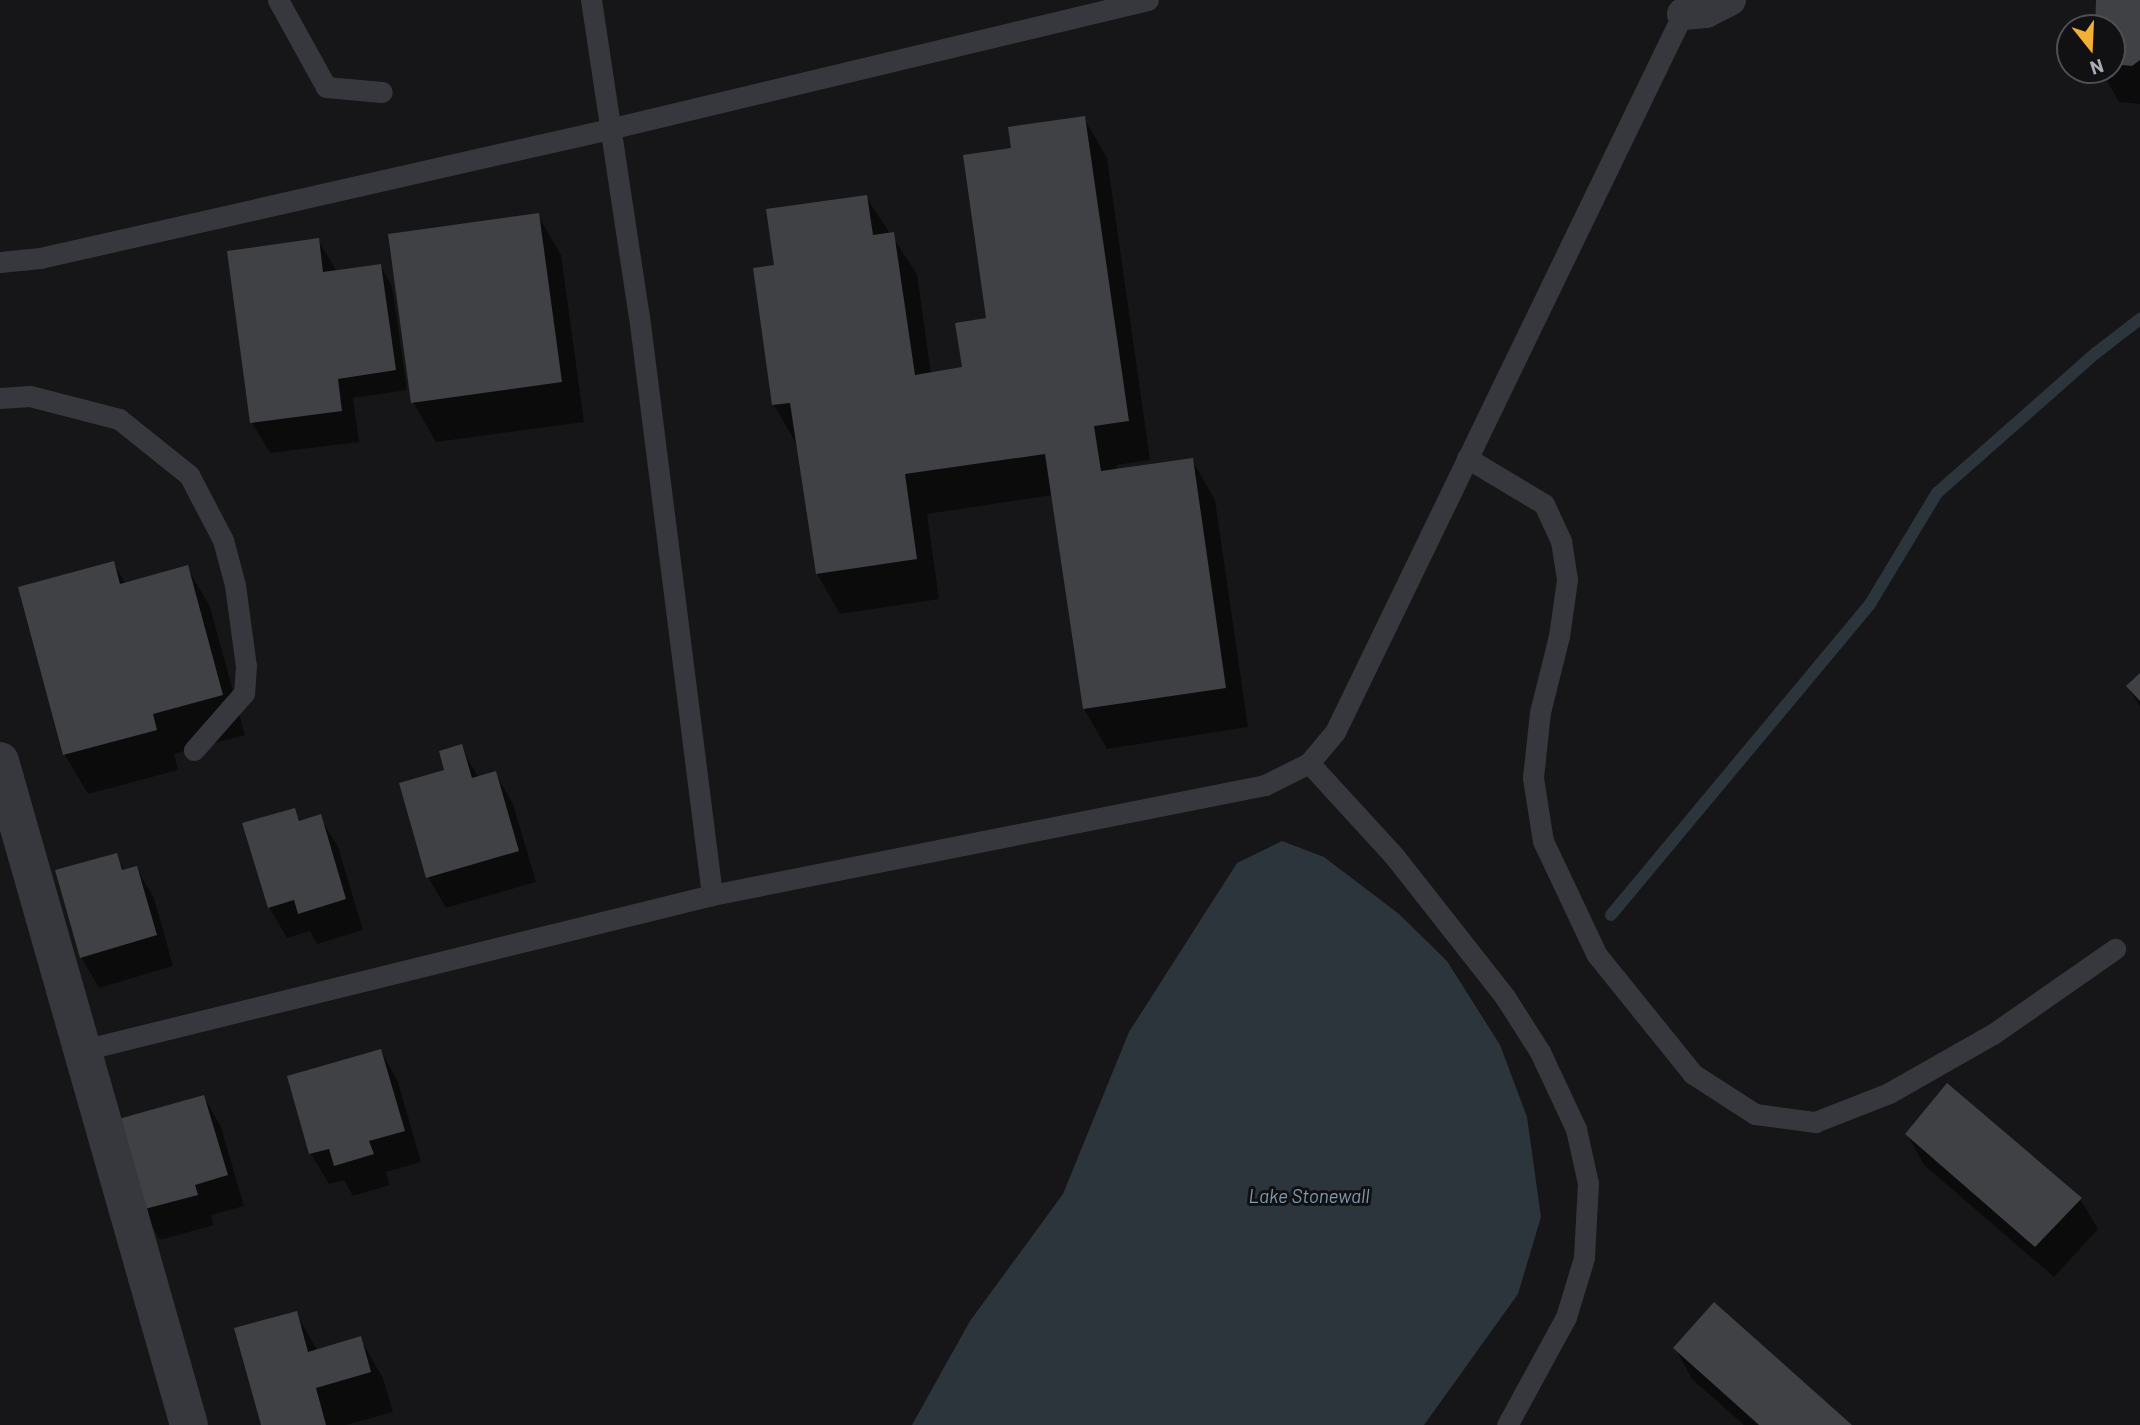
<!DOCTYPE html>
<style>
body{margin:0}
#map{position:relative;width:2140px;height:1425px;overflow:hidden;background:#161618;font-family:Barlow,sans-serif}
div>[style]{position:absolute}
[style*='--x']{left:calc(var(--x)*1px);top:calc(var(--y)*1px);width:calc(var(--w)*1px);rotate:calc(var(--a)*1deg)}
.water>*{inset:0;background:#2c353c}
.shadow>*{inset:0;background:#0007}
.stream>*{height:12px;margin:-6px;padding:0 6px;transform-origin:6px;border-radius:6px;background:#2c353c}
.building>*{inset:0;background:#404145}
.service>*{height:21px;margin:-10.5px;padding:0 10.5px;transform-origin:10.5px;border-radius:10.5px;background:#37383d}
.pedestrian>*{height:32px;margin:-16px;padding:0 16px;transform-origin:16px;border-radius:16px;background:#37383d}
.minor>*{height:38px;margin:-19px;padding:0 19px;transform-origin:19px;border-radius:19px;background:#37383d}
span{translate:-50% -50%;white-space:nowrap;text-align:center;line-height:1.15;-webkit-text-stroke:6px #111113;paint-order:stroke}
.water-label{font-size:19px;color:#7f9bb3;font-style:italic}
.north{position:absolute;left:2056px;top:14px;width:70px;height:70px;box-sizing:border-box;background:#111113;border:2px solid #4d4f55;border-radius:50%;rotate:162deg;font-size:19px;font-weight:700;line-height:28px;text-align:center;color:#a8adb8}
.north::after{content:'';display:block;margin:auto;width:24px;height:32px;background:#f2b134;clip-path:polygon(50% 0,100% 100%,50% 72%,0 100%)}
</style>
<div id="map">
<div class="water">
<i style="clip-path:polygon(1282px 841px,1324px 857px,1399px 914px,1447px 961px,1500px 1045px,1527px 1117px,1541px 1217px,1518px 1294px,1424px 1425px,912px 1425px,970px 1321px,1063px 1194px,1129px 1032px,1237px 863px)"></i>
</div>
<div class="shadow">
<i style="clip-path:polygon(2097px 0,2140px 0,2140px 104px,2119px 102px,2101px 70px,2112px 70px,2112px 28px,2097px 28px)"></i>
<i style="clip-path:polygon(1084px 118px,1107px 158px,1150px 460px,1116px 465px,1117px 470px,1192px 460px,1215px 500px,1248px 727px,1107px 749px,1084px 709px,1053px 495px,927px 514px,939px 599px,840px 614px,817px 574px,797px 445px,774px 405px,755px 270px,776px 266px,866px 197px,917px 274px,931px 374px,964px 369px,988px 320px,1013px 149px)"></i>
<i style="clip-path:polygon(538px 215px,561px 255px,584px 422px,436px 442px,413px 402px)"></i>
<i style="clip-path:polygon(318px 240px,336px 270px,380px 265px,392px 286px,407px 390px,353px 398px,359px 442px,270px 453px,252px 423px)"></i>
<i style="clip-path:polygon(113px 563px,126px 584px,187px 567px,210px 607px,245px 735px,174px 754px,178px 770px,88px 794px,65px 755px,20px 588px)"></i>
<i style="clip-path:polygon(2140px 675px,2140px 707px,2128px 687px)"></i>
<i style="clip-path:polygon(461px 747px,479px 778px,495px 773px,513px 804px,536px 882px,446px 908px,428px 877px,446px 771px)"></i>
<i style="clip-path:polygon(294px 810px,301px 822px,320px 817px,338px 847px,363px 930px,317px 944px,310px 931px,287px 938px,269px 907px)"></i>
<i style="clip-path:polygon(116px 855px,125px 871px,136px 868px,154px 898px,173px 966px,99px 988px,81px 957px)"></i>
<i style="clip-path:polygon(381px 1051px,398px 1082px,421px 1162px,386px 1172px,390px 1185px,353px 1196px,344px 1180px,329px 1184px,311px 1154px,290px 1078px)"></i>
<i style="clip-path:polygon(204px 1097px,221px 1127px,244px 1206px,211px 1215px,214px 1225px,160px 1240px,142px 1210px)"></i>
<i style="clip-path:polygon(1907px 1134px,2080px 1199px,2098px 1229px,2054px 1277px,1924px 1165px)"></i>
<i style="clip-path:polygon(296px 1313px,317px 1350px,360px 1338px,383px 1378px,393px 1412px,346px 1425px,263px 1425px)"></i>
<i style="clip-path:polygon(1675px 1348px,1849px 1425px,1744px 1425px,1692px 1379px)"></i>
</div>
<div class="stream">
<i style="--x:1611;--y:915;--w:405;--a:-50.2"></i>
<i style="--x:1870;--y:604;--w:130;--a:-58.9"></i>
<i style="--x:1937;--y:493;--w:212;--a:-41.4"></i>
<i style="--x:2096;--y:353;--w:56;--a:-37.7"></i>
</div>
<div class="building">
<i style="clip-path:polygon(2096px 0,2140px 0,2140px 60px,2132px 66px,2112px 64px,2112px 28px,2095px 28px)"></i>
<i style="clip-path:polygon(1085px 116px,1129px 421px,1094px 426px,1101px 471px,1193px 458px,1226px 688px,1083px 709px,1045px 454px,905px 474px,917px 559px,816px 574px,790px 403px,772px 405px,753px 268px,774px 265px,766px 209px,867px 195px,873px 235px,894px 232px,915px 375px,962px 367px,955px 323px,986px 318px,963px 155px,1011px 148px,1008px 127px)"></i>
<i style="clip-path:polygon(539px 213px,562px 382px,411px 403px,388px 234px)"></i>
<i style="clip-path:polygon(319px 238px,323px 272px,381px 264px,396px 370px,338px 379px,342px 411px,250px 423px,227px 251px)"></i>
<i style="clip-path:polygon(114px 561px,120px 584px,188px 565px,223px 695px,153px 714px,157px 730px,63px 755px,18px 587px)"></i>
<i style="clip-path:polygon(2140px 673px,2140px 701px,2126px 686px)"></i>
<i style="clip-path:polygon(462px 744px,472px 778px,496px 771px,519px 851px,426px 878px,399px 783px,444px 770px,439px 751px)"></i>
<i style="clip-path:polygon(295px 808px,299px 821px,321px 814px,346px 899px,298px 914px,294px 900px,268px 908px,242px 823px)"></i>
<i style="clip-path:polygon(117px 853px,122px 870px,137px 866px,157px 935px,80px 958px,55px 870px)"></i>
<i style="clip-path:polygon(381px 1049px,405px 1131px,369px 1141px,374px 1154px,334px 1166px,329px 1149px,309px 1154px,287px 1076px)"></i>
<i style="clip-path:polygon(1947px 1083px,2082px 1198px,2035px 1247px,1905px 1134px)"></i>
<i style="clip-path:polygon(204px 1095px,228px 1175px,195px 1185px,198px 1195px,141px 1210px,115px 1120px)"></i>
<i style="clip-path:polygon(1714px 1302px,1852px 1425px,1759px 1425px,1673px 1348px)"></i>
<i style="clip-path:polygon(297px 1311px,308px 1352px,361px 1336px,371px 1372px,316px 1388px,326px 1425px,261px 1425px,234px 1328px)"></i>
</div>
<div class="service">
<i style="--x:278;--y:0;--w:99;--a:61.1"></i>
<i style="--x:326;--y:87;--w:56;--a:5.1"></i>
<i style="--x:591;--y:0;--w:320;--a:81.4"></i>
<i style="--x:639;--y:316;--w:584;--a:82.81"></i>
<i style="--x:0;--y:262;--w:40;--a:-5.7"></i>
<i style="--x:40;--y:258;--w:583;--a:-12.77"></i>
<i style="--x:609;--y:129;--w:554;--a:-13.46"></i>
<i style="--x:0;--y:398;--w:30;--a:-4"></i>
<i style="--x:30;--y:396;--w:92;--a:14.5"></i>
<i style="--x:119;--y:419;--w:90;--a:38.7"></i>
<i style="--x:189;--y:475;--w:73;--a:62.4"></i>
<i style="--x:223;--y:540;--w:47;--a:75.1"></i>
<i style="--x:235;--y:585;--w:82;--a:82.3"></i>
<i style="--x:246;--y:666;--w:27;--a:94"></i>
<i style="--x:244;--y:693;--w:76;--a:131.3"></i>
<i style="--x:1467;--y:458;--w:90;--a:30.9"></i>
<i style="--x:1544;--y:504;--w:41;--a:65.3"></i>
<i style="--x:1561;--y:541;--w:39;--a:81"></i>
<i style="--x:1567;--y:580;--w:57;--a:98.1"></i>
<i style="--x:1559;--y:636;--w:78;--a:104"></i>
<i style="--x:1540;--y:712;--w:66;--a:96.1"></i>
<i style="--x:1533;--y:778;--w:64;--a:81"></i>
<i style="--x:1543;--y:841;--w:126;--a:64.7"></i>
<i style="--x:1597;--y:955;--w:153;--a:51.1"></i>
<i style="--x:1693;--y:1074;--w:74;--a:32.8"></i>
<i style="--x:1755;--y:1114;--w:61;--a:7.6"></i>
<i style="--x:1815;--y:1122;--w:79;--a:-21.4"></i>
<i style="--x:1889;--y:1093;--w:120;--a:-29.6"></i>
<i style="--x:1993;--y:1034;--w:149;--a:-34.9"></i>
<i style="--x:1309;--y:763;--w:127;--a:47.5"></i>
<i style="--x:1395;--y:857;--w:178;--a:51.8"></i>
<i style="--x:1505;--y:997;--w:65;--a:57.5"></i>
<i style="--x:1540;--y:1052;--w:85;--a:64.9"></i>
<i style="--x:1576;--y:1129;--w:55;--a:77.5"></i>
<i style="--x:1588;--y:1183;--w:75;--a:93.1"></i>
<i style="--x:1584;--y:1258;--w:62;--a:107"></i>
<i style="--x:1566;--y:1317;--w:123;--a:118.6"></i>
<i style="--x:83;--y:1050;--w:648;--a:-13.84"></i>
<i style="--x:712;--y:895;--w:564;--a:-11.25"></i>
<i style="--x:1265;--y:785;--w:49;--a:-26.6"></i>
<i style="--x:1309;--y:763;--w:40;--a:-50"></i>
<i style="--x:1335;--y:732;--w:810;--a:-64.16"></i>
</div>
<div class="pedestrian">
<i style="--x:1683;--y:14;--w:23;--a:-5"></i>
<i style="--x:1706;--y:12;--w:27;--a:-27"></i>
</div>
<div class="minor">
<i style="--x:0;--y:761;--w:690;--a:74.11"></i>
</div>
<div class="water-label">
<span style="left:1309px;top:1196px">Lake Stonewall</span>
</div>
<div class="north">N</div>
</div>
